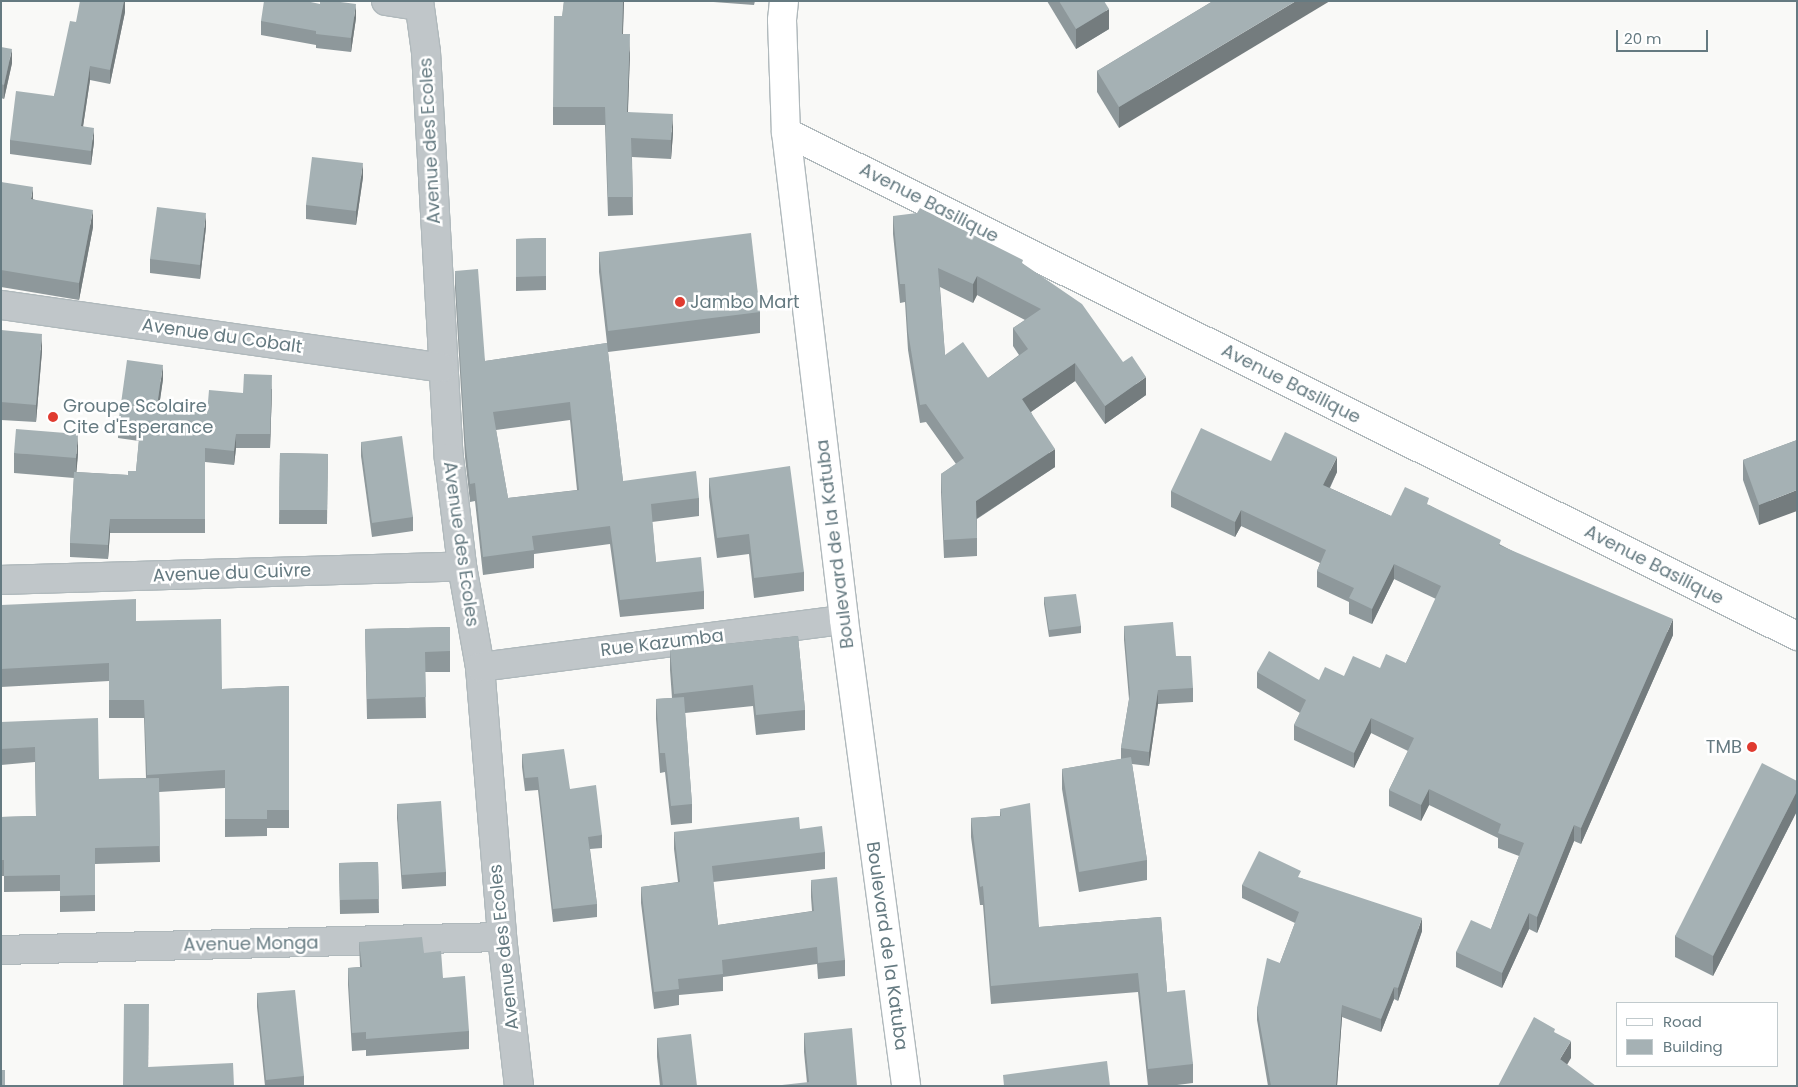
<!DOCTYPE html>
<style>
body{margin:0}
#map{position:relative;width:1798px;height:1087px;overflow:hidden;background:#f9f9f7;font-family:Poppins,sans-serif}
div>[style]{position:absolute}
[style*='--x']{left:calc(var(--x)*1px);top:calc(var(--y)*1px);width:calc(var(--w)*1px);rotate:calc(var(--a)*1deg)}
.roads{filter:drop-shadow(1px 0 #b0b9bc) drop-shadow(-1px 0 #b0b9bc) drop-shadow(0 1px #b0b9bc) drop-shadow(0 -1px #b0b9bc)}
.street>*{height:28px;margin:-14px;padding:0 14px;transform-origin:14px;border-radius:14px;background:#c0c6c9}
.secondary>*{height:28px;margin:-14px;padding:0 14px;transform-origin:14px;border-radius:14px;background:#fff}
.wall>*{inset:0;background:#8e989b}
.shaded-wall>*{inset:0;background:#747c7e}
.building>*{inset:0;background:#a5b1b4}
.dots>*{width:14px;height:14px;translate:-50% -50%;box-sizing:border-box;border:2px solid #fff;border-radius:50%}
span{translate:-50% -50%;white-space:nowrap;text-align:center;line-height:1.15;-webkit-text-stroke:5px #fff;paint-order:stroke}
.street-label{font-size:18px;color:#657a81}
.poi-label{font-size:18px;color:#657a81}
.left{translate:0 -50%;text-align:left}
.right{translate:-100% -50%;text-align:right}
.frame{position:absolute;inset:0;border:2px solid #657a81;pointer-events:none}
.legend{position:absolute;left:1616px;top:1002px;width:162px;height:65px;box-sizing:border-box;background:#fff;border:1px solid #c1cacd;margin:0;padding:6px 9px;list-style:none;font-size:15px;color:#657a81}
.legend li{display:flex;align-items:center;gap:10px;height:25px}
.legend b{width:25px;border:1px solid #c1cacd}
.scale{position:absolute;left:1616px;top:30px;width:92px;height:22px;box-sizing:border-box;border:2px solid #657a81;border-top:0;padding-left:6px;font-size:15px;line-height:18px;white-space:nowrap;color:#657a81;-webkit-text-stroke:4px #fff;paint-order:stroke}
</style>
<div id="map">
<div class="roads">
<div class="street">
<i style="--x:386;--y:1;--w:32;--a:9"></i>
<i style="--x:419;--y:1;--w:51;--a:82.2"></i>
<i style="--x:426;--y:52;--w:407;--a:86.8"></i>
<i style="--x:449;--y:458;--w:109;--a:83.1"></i>
<i style="--x:462;--y:566;--w:103;--a:79.9"></i>
<i style="--x:480;--y:667;--w:271;--a:85.3"></i>
<i style="--x:502;--y:937;--w:150;--a:83.5"></i>
<i style="--x:1;--y:305;--w:445;--a:8.1"></i>
<i style="--x:1;--y:580;--w:461;--a:-1.7"></i>
<i style="--x:480;--y:667;--w:367;--a:-7.4"></i>
<i style="--x:1;--y:950;--w:501;--a:-1.49"></i>
</div>
<div class="secondary">
<i style="--x:784;--y:1;--w:19;--a:96"></i>
<i style="--x:782;--y:20;--w:112;--a:88"></i>
<i style="--x:786;--y:132;--w:491;--a:83.2"></i>
<i style="--x:844;--y:620;--w:470;--a:82.4"></i>
<i style="--x:786;--y:132;--w:1130;--a:26.5"></i>
</div>
</div>
<div class="wall">
<i style="clip-path:polygon(125px 1px,125px 12px,110px 84px,90px 80px,83px 126px,94px 142px,91px 165px,10px 154px,10px 140px,54px 96px,76px 22px)"></i>
<i style="clip-path:polygon(564px 1px,624px 1px,623px 34px,630px 53px,628px 112px,673px 133px,671px 159px,632px 157px,633px 215px,608px 216px,605px 125px,553px 125px,553px 107px)"></i>
<i style="clip-path:polygon(700px 1px,755px 1px,754px 5px)"></i>
<i style="clip-path:polygon(1047px 1px,1104px 1px,1109px 29px,1076px 49px)"></i>
<i style="clip-path:polygon(1213px 1px,1119px 128px,1097px 92px,1097px 71px)"></i>
<i style="clip-path:polygon(356px 18px,351px 52px,316px 48px,316px 45px,261px 35px,261px 21px)"></i>
<i style="clip-path:polygon(1px 47px,12px 63px,4px 99px,1px 98px)"></i>
<i style="clip-path:polygon(363px 177px,356px 225px,306px 219px,306px 205px)"></i>
<i style="clip-path:polygon(1px 182px,33px 199px,93px 227px,79px 300px,1px 287px)"></i>
<i style="clip-path:polygon(evenodd,893px 216px,1023px 264px,1146px 395px,1105px 424px,1075px 381px,1031px 412px,1055px 467px,977px 519px,977px 556px,944px 558px,941px 492px,941px 474px,956px 464px,926px 422px,920px 423px,908px 350px,905px 302px,900px 303px,893px 234px,893px 216px,940px 287px,973px 303px,977px 295px,1025px 320px,1013px 328px,1013px 346px,1019px 355px,988px 378px,945px 355px,940px 287px)"></i>
<i style="clip-path:polygon(206px 227px,200px 279px,150px 273px,150px 259px)"></i>
<i style="clip-path:polygon(546px 238px,546px 290px,516px 291px,516px 239px)"></i>
<i style="clip-path:polygon(evenodd,599px 252px,760px 312px,760px 333px,608px 352px,623px 481px,699px 498px,699px 516px,652px 522px,656px 562px,704px 591px,704px 609px,620px 617px,610px 544px,534px 554px,534px 568px,483px 575px,475px 501px,470px 502px,465px 457px,455px 288px,455px 271px,485px 361px,607px 343px,599px 272px,599px 252px,570px 420px,577px 490px,508px 498px,496px 430px,570px 420px)"></i>
<i style="clip-path:polygon(1px 330px,42px 351px,36px 422px,1px 420px)"></i>
<i style="clip-path:polygon(163px 379px,159px 407px,207px 414px,243px 393px,272px 389px,270px 448px,236px 448px,234px 465px,205px 462px,205px 533px,110px 533px,108px 559px,70px 557px,70px 543px,74px 478px,14px 473px,14px 453px,78px 454px,76px 472px,128px 475px,136px 471px,139px 441px,118px 438px,118px 425px)"></i>
<i style="clip-path:polygon(1797px 440px,1759px 525px,1743px 480px,1743px 460px)"></i>
<i style="clip-path:polygon(361px 442px,413px 517px,413px 531px,372px 537px,361px 456px)"></i>
<i style="clip-path:polygon(280px 453px,328px 454px,327px 524px,279px 524px)"></i>
<i style="clip-path:polygon(1271px 461px,1337px 472px,1330px 488px,1391px 516px,1429px 505px,1501px 545px,1673px 635px,1581px 844px,1574px 841px,1537px 933px,1529px 929px,1502px 988px,1456px 967px,1456px 952px,1491px 929px,1519px 856px,1498px 848px,1498px 838px,1429px 805px,1421px 821px,1389px 806px,1389px 790px,1408px 751px,1371px 733px,1354px 768px,1294px 740px,1294px 725px,1300px 713px,1257px 688px,1257px 672px,1319px 680px,1344px 676px,1406px 663px,1436px 599px,1394px 579px,1372px 624px,1349px 614px,1349px 602px,1317px 587px,1317px 571px,1320px 563px,1241px 526px,1235px 537px,1171px 507px,1171px 491px)"></i>
<i style="clip-path:polygon(709px 478px,804px 572px,804px 591px,754px 598px,749px 554px,717px 558px,709px 497px)"></i>
<i style="clip-path:polygon(1044px 597px,1081px 626px,1081px 633px,1049px 637px,1044px 604px)"></i>
<i style="clip-path:polygon(1px 605px,136px 621px,222px 689px,289px 686px,289px 828px,267px 828px,267px 836px,225px 837px,225px 788px,159px 792px,160px 862px,95px 864px,95px 911px,60px 912px,60px 891px,4px 892px,4px 876px,1px 876px,1px 817px,36px 816px,35px 762px,1px 765px,1px 722px,99px 779px,146px 778px,144px 718px,109px 718px,109px 681px,1px 687px)"></i>
<i style="clip-path:polygon(1124px 626px,1176px 656px,1193px 688px,1193px 702px,1158px 704px,1149px 766px,1132px 764px,1147px 860px,1147px 880px,1079px 892px,1062px 789px,1062px 769px,1121px 759px,1121px 748px,1129px 699px,1124px 640px)"></i>
<i style="clip-path:polygon(450px 627px,450px 672px,425px 672px,426px 718px,367px 719px,365px 629px)"></i>
<i style="clip-path:polygon(798px 636px,805px 710px,805px 730px,756px 735px,753px 706px,685px 713px,692px 804px,692px 823px,671px 825px,665px 772px,660px 773px,656px 719px,656px 699px,672px 698px,670px 670px,670px 650px)"></i>
<i style="clip-path:polygon(522px 754px,570px 789px,602px 835px,602px 848px,590px 849px,597px 904px,597px 917px,553px 922px,538px 790px,525px 791px,522px 767px)"></i>
<i style="clip-path:polygon(1797px 781px,1797px 811px,1713px 976px,1675px 957px,1675px 936px)"></i>
<i style="clip-path:polygon(397px 804px,446px 872px,446px 886px,402px 889px,397px 818px)"></i>
<i style="clip-path:polygon(1000px 809px,1039px 927px,1161px 917px,1167px 992px,1193px 1064px,1193px 1083px,1169px 1086px,1148px 1086px,1138px 992px,991px 1004px,983px 905px,980px 905px,971px 837px,971px 818px,1000px 816px)"></i>
<i style="clip-path:polygon(800px 829px,825px 852px,825px 869px,713px 882px,718px 925px,812px 911px,811px 897px,811px 880px,845px 960px,845px 976px,818px 979px,817px 964px,723px 977px,723px 991px,679px 995px,679px 1005px,654px 1009px,641px 903px,641px 887px,678px 882px,674px 849px,674px 832px)"></i>
<i style="clip-path:polygon(378px 862px,379px 913px,340px 914px,339px 863px)"></i>
<i style="clip-path:polygon(1301px 878px,1422px 931px,1398px 1001px,1394px 999px,1381px 1032px,1342px 1017px,1337px 1086px,1268px 1086px,1257px 1020px,1257px 1008px,1280px 963px,1295px 923px,1242px 898px,1242px 885px)"></i>
<i style="clip-path:polygon(359px 942px,424px 953px,443px 978px,469px 1031px,469px 1049px,366px 1056px,366px 1050px,352px 1051px,348px 985px,348px 968px,360px 967px)"></i>
<i style="clip-path:polygon(257px 993px,304px 1076px,304px 1086px,265px 1086px,257px 1007px)"></i>
<i style="clip-path:polygon(804px 1033px,857px 1086px,807px 1083px,804px 1052px)"></i>
<i style="clip-path:polygon(657px 1038px,697px 1086px,660px 1086px,657px 1057px)"></i>
</div>
<div class="shaded-wall">
<i style="clip-path:polygon(124px 1px,125px 1px,125px 12px,110px 84px,110px 70px)"></i>
<i style="clip-path:polygon(623px 1px,624px 1px,622px 53px,622px 34px)"></i>
<i style="clip-path:polygon(1296px 1px,1330px 1px,1119px 128px,1119px 107px)"></i>
<i style="clip-path:polygon(356px 4px,356px 18px,351px 52px,351px 38px)"></i>
<i style="clip-path:polygon(1109px 9px,1109px 29px,1076px 49px,1076px 29px)"></i>
<i style="clip-path:polygon(630px 34px,630px 53px,627px 131px,627px 112px)"></i>
<i style="clip-path:polygon(12px 49px,12px 63px,4px 99px,4px 85px)"></i>
<i style="clip-path:polygon(90px 66px,90px 80px,81px 140px,81px 126px)"></i>
<i style="clip-path:polygon(673px 114px,673px 133px,671px 159px,671px 140px)"></i>
<i style="clip-path:polygon(94px 128px,94px 142px,91px 165px,91px 151px)"></i>
<i style="clip-path:polygon(363px 163px,363px 177px,356px 225px,356px 211px)"></i>
<i style="clip-path:polygon(33px 187px,33px 204px,31px 199px)"></i>
<i style="clip-path:polygon(93px 210px,93px 227px,79px 300px,79px 283px)"></i>
<i style="clip-path:polygon(206px 213px,206px 227px,200px 279px,200px 265px)"></i>
<i style="clip-path:polygon(977px 276px,977px 295px,973px 303px,973px 284px)"></i>
<i style="clip-path:polygon(42px 334px,42px 351px,36px 422px,36px 405px)"></i>
<i style="clip-path:polygon(1075px 363px,1075px 381px,1022px 418px,1022px 399px)"></i>
<i style="clip-path:polygon(163px 365px,163px 379px,157px 420px,157px 406px)"></i>
<i style="clip-path:polygon(272px 375px,272px 389px,270px 448px,270px 434px)"></i>
<i style="clip-path:polygon(1146px 377px,1146px 395px,1105px 424px,1105px 406px)"></i>
<i style="clip-path:polygon(78px 434px,78px 454px,76px 478px,76px 458px)"></i>
<i style="clip-path:polygon(236px 434px,236px 448px,234px 465px,234px 451px)"></i>
<i style="clip-path:polygon(1055px 449px,1055px 467px,976px 519px,976px 501px)"></i>
<i style="clip-path:polygon(1337px 457px,1337px 472px,1323px 501px,1323px 485px)"></i>
<i style="clip-path:polygon(1797px 490px,1797px 511px,1759px 525px,1759px 505px)"></i>
<i style="clip-path:polygon(1241px 510px,1241px 526px,1235px 537px,1235px 522px)"></i>
<i style="clip-path:polygon(110px 519px,110px 533px,108px 559px,108px 545px)"></i>
<i style="clip-path:polygon(1394px 564px,1394px 579px,1372px 624px,1372px 609px)"></i>
<i style="clip-path:polygon(1673px 619px,1673px 635px,1581px 844px,1581px 828px)"></i>
<i style="clip-path:polygon(1158px 690px,1158px 704px,1149px 766px,1149px 752px)"></i>
<i style="clip-path:polygon(1371px 718px,1371px 733px,1354px 768px,1354px 753px)"></i>
<i style="clip-path:polygon(1429px 789px,1429px 805px,1421px 821px,1421px 805px)"></i>
<i style="clip-path:polygon(1797px 791px,1797px 811px,1713px 976px,1713px 956px)"></i>
<i style="clip-path:polygon(1574px 825px,1574px 841px,1537px 933px,1537px 917px)"></i>
<i style="clip-path:polygon(1529px 913px,1529px 929px,1502px 988px,1502px 973px)"></i>
<i style="clip-path:polygon(1422px 918px,1422px 931px,1398px 1001px,1398px 988px)"></i>
<i style="clip-path:polygon(1394px 987px,1394px 999px,1381px 1032px,1381px 1019px)"></i>
<i style="clip-path:polygon(149px 1004px,149px 1030px,148px 1086px)"></i>
<i style="clip-path:polygon(1342px 1005px,1342px 1017px,1337px 1086px,1336px 1086px)"></i>
<i style="clip-path:polygon(1571px 1041px,1571px 1058px,1560px 1077px,1560px 1059px)"></i>
</div>
<div class="building">
<i style="clip-path:polygon(80px 1px,124px 1px,110px 70px,90px 66px,81px 126px,94px 128px,91px 151px,10px 140px,16px 91px,54px 96px,70px 21px,76px 22px)"></i>
<i style="clip-path:polygon(264px 1px,306px 1px,320px 4px,320px 1px,333px 1px,356px 4px,351px 38px,316px 34px,316px 31px,261px 21px)"></i>
<i style="clip-path:polygon(564px 1px,623px 1px,622px 34px,630px 34px,627px 112px,673px 114px,671px 140px,631px 138px,633px 197px,608px 197px,605px 107px,553px 107px,554px 16px,562px 16px)"></i>
<i style="clip-path:polygon(1059px 1px,1104px 1px,1109px 9px,1076px 29px)"></i>
<i style="clip-path:polygon(1213px 1px,1296px 1px,1119px 107px,1097px 71px)"></i>
<i style="clip-path:polygon(1px 47px,12px 49px,4px 85px,1px 84px)"></i>
<i style="clip-path:polygon(312px 157px,363px 163px,356px 211px,306px 205px)"></i>
<i style="clip-path:polygon(1px 182px,33px 187px,31px 199px,93px 210px,79px 283px,1px 270px)"></i>
<i style="clip-path:polygon(157px 207px,206px 213px,200px 265px,150px 259px)"></i>
<i style="clip-path:polygon(evenodd,920px 208px,1023px 260px,1022px 263px,1082px 304px,1123px 362px,1132px 356px,1146px 377px,1105px 406px,1075px 363px,1022px 399px,1055px 449px,976px 501px,977px 538px,944px 540px,941px 474px,964px 458px,926px 404px,920px 405px,908px 332px,905px 284px,900px 284px,893px 216px,917px 213px,920px 208px,938px 268px,973px 284px,977px 276px,1041px 309px,1013px 328px,1028px 349px,988px 378px,963px 342px,945px 355px,938px 268px)"></i>
<i style="clip-path:polygon(751px 233px,760px 312px,608px 331px,599px 252px)"></i>
<i style="clip-path:polygon(546px 238px,546px 276px,516px 277px,516px 239px)"></i>
<i style="clip-path:polygon(evenodd,478px 269px,485px 361px,607px 343px,623px 481px,696px 471px,699px 498px,651px 504px,656px 562px,701px 557px,704px 591px,620px 600px,610px 526px,532px 536px,534px 550px,483px 557px,475px 483px,470px 484px,465px 439px,455px 271px,478px 269px,570px 402px,579px 490px,508px 498px,493px 412px,570px 402px)"></i>
<i style="clip-path:polygon(1px 330px,42px 334px,36px 405px,1px 402px)"></i>
<i style="clip-path:polygon(127px 360px,163px 365px,157px 406px,207px 414px,209px 390px,243px 393px,244px 374px,272px 375px,270px 434px,236px 434px,234px 451px,205px 448px,205px 519px,110px 519px,108px 545px,70px 543px,74px 472px,128px 475px,128px 471px,136px 471px,140px 427px,118px 425px)"></i>
<i style="clip-path:polygon(1201px 428px,1271px 461px,1285px 432px,1337px 457px,1323px 485px,1391px 516px,1405px 487px,1429px 498px,1427px 504px,1501px 540px,1499px 545px,1673px 619px,1581px 828px,1574px 825px,1537px 917px,1529px 913px,1502px 973px,1456px 952px,1471px 920px,1491px 929px,1524px 843px,1498px 833px,1501px 824px,1429px 789px,1421px 805px,1389px 790px,1414px 738px,1371px 718px,1354px 753px,1294px 725px,1306px 700px,1257px 672px,1269px 651px,1319px 680px,1325px 667px,1344px 676px,1353px 656px,1380px 668px,1386px 654px,1406px 663px,1441px 586px,1394px 564px,1372px 609px,1349px 598px,1354px 588px,1317px 571px,1326px 550px,1241px 510px,1235px 522px,1171px 491px)"></i>
<i style="clip-path:polygon(16px 429px,78px 434px,76px 458px,14px 453px)"></i>
<i style="clip-path:polygon(402px 436px,413px 517px,372px 523px,361px 442px)"></i>
<i style="clip-path:polygon(1797px 440px,1797px 490px,1759px 505px,1743px 460px)"></i>
<i style="clip-path:polygon(280px 453px,328px 454px,327px 510px,279px 510px)"></i>
<i style="clip-path:polygon(790px 466px,804px 572px,754px 578px,749px 534px,717px 538px,709px 478px)"></i>
<i style="clip-path:polygon(1076px 594px,1081px 626px,1049px 630px,1044px 597px)"></i>
<i style="clip-path:polygon(136px 599px,136px 621px,221px 619px,222px 689px,289px 686px,289px 810px,267px 810px,267px 819px,225px 819px,225px 770px,147px 775px,144px 700px,109px 700px,109px 663px,1px 669px,1px 605px)"></i>
<i style="clip-path:polygon(1173px 622px,1176px 656px,1191px 656px,1193px 688px,1158px 690px,1149px 752px,1121px 748px,1130px 694px,1124px 626px)"></i>
<i style="clip-path:polygon(450px 627px,450px 651px,425px 652px,426px 697px,367px 699px,365px 629px)"></i>
<i style="clip-path:polygon(798px 636px,805px 710px,756px 715px,753px 685px,674px 694px,670px 650px)"></i>
<i style="clip-path:polygon(684px 697px,692px 804px,671px 806px,665px 753px,660px 753px,656px 699px)"></i>
<i style="clip-path:polygon(98px 718px,99px 779px,159px 778px,160px 846px,95px 848px,95px 895px,60px 896px,60px 875px,4px 876px,4px 860px,1px 860px,1px 817px,36px 816px,35px 747px,1px 749px,1px 722px)"></i>
<i style="clip-path:polygon(564px 749px,570px 789px,596px 785px,602px 835px,588px 837px,597px 904px,553px 909px,538px 777px,525px 778px,522px 754px)"></i>
<i style="clip-path:polygon(1131px 757px,1147px 860px,1079px 872px,1062px 769px)"></i>
<i style="clip-path:polygon(1762px 763px,1797px 781px,1797px 791px,1713px 956px,1675px 936px)"></i>
<i style="clip-path:polygon(441px 801px,446px 872px,402px 875px,397px 804px)"></i>
<i style="clip-path:polygon(1030px 803px,1039px 927px,1161px 917px,1167px 992px,1185px 990px,1193px 1064px,1148px 1069px,1138px 973px,991px 986px,983px 886px,980px 887px,971px 818px,1001px 816px,1000px 809px)"></i>
<i style="clip-path:polygon(799px 817px,800px 829px,822px 826px,825px 852px,712px 866px,718px 925px,814px 911px,811px 880px,837px 877px,845px 960px,818px 963px,817px 947px,722px 960px,723px 974px,678px 979px,679px 989px,654px 992px,641px 887px,680px 882px,674px 832px)"></i>
<i style="clip-path:polygon(1259px 851px,1301px 871px,1298px 877px,1422px 918px,1398px 988px,1394px 987px,1381px 1019px,1342px 1005px,1336px 1086px,1271px 1086px,1257px 1008px,1267px 958px,1280px 963px,1299px 912px,1242px 885px)"></i>
<i style="clip-path:polygon(378px 862px,379px 899px,340px 900px,339px 863px)"></i>
<i style="clip-path:polygon(422px 937px,424px 953px,441px 951px,443px 978px,465px 976px,469px 1031px,366px 1039px,366px 1032px,352px 1033px,348px 968px,362px 967px,359px 942px)"></i>
<i style="clip-path:polygon(295px 990px,304px 1076px,266px 1080px,257px 993px)"></i>
<i style="clip-path:polygon(124px 1004px,149px 1004px,148px 1067px,233px 1063px,234px 1086px,123px 1086px)"></i>
<i style="clip-path:polygon(1534px 1017px,1555px 1029px,1554px 1032px,1571px 1041px,1560px 1059px,1596px 1086px,1498px 1086px)"></i>
<i style="clip-path:polygon(852px 1028px,857px 1086px,773px 1086px,809px 1082px,804px 1033px)"></i>
<i style="clip-path:polygon(691px 1034px,697px 1086px,663px 1086px,657px 1038px)"></i>
<i style="clip-path:polygon(1107px 1061px,1110px 1086px,1004px 1086px,1003px 1075px)"></i>
<i style="clip-path:polygon(1px 1070px,5px 1070px,5px 1086px,1px 1086px)"></i>
</div>
<div class="dots">
<i style="left:680px;top:302px;background:#e03b30"></i>
<i style="left:53px;top:417px;background:#e03b30"></i>
<i style="left:1752px;top:747px;background:#e03b30"></i>
</div>
<div class="street-label">
<span style="left:430px;top:141px;rotate:-93deg">Avenue des Ecoles</span>
<span style="left:929px;top:203px;rotate:27deg">Avenue Basilique</span>
<span style="left:222px;top:336px;rotate:8deg">Avenue du Cobalt</span>
<span style="left:1291px;top:384px;rotate:27deg">Avenue Basilique</span>
<span style="left:461px;top:544px;rotate:82deg">Avenue des Ecoles</span>
<span style="left:835px;top:544px;rotate:-97deg">Boulevard de la Katuba</span>
<span style="left:1654px;top:565px;rotate:27deg">Avenue Basilique</span>
<span style="left:232px;top:573px;rotate:-2deg">Avenue du Cuivre</span>
<span style="left:662px;top:643px;rotate:-7deg">Rue Kazumba</span>
<span style="left:251px;top:944px;rotate:-1deg">Avenue Monga</span>
<span style="left:887px;top:946px;rotate:82deg">Boulevard de la Katuba</span>
<span style="left:504px;top:947px;rotate:-96deg">Avenue des Ecoles</span>
</div>
<div class="poi-label">
<span class="left" style="left:690px;top:302px">Jambo Mart</span>
<span class="left" style="left:63px;top:417px">Groupe Scolaire<br>Cite d'Esperance</span>
<span class="right" style="left:1742px;top:747px">TMB</span>
</div>
<div class="frame"></div>
<ul class="legend">
<li><b style="height:6px;background:#fff"></b>Road</li>
<li><b style="height:14px;background:#a5b1b4"></b>Building</li>
</ul>
<div class="scale">20 m</div>
</div>
